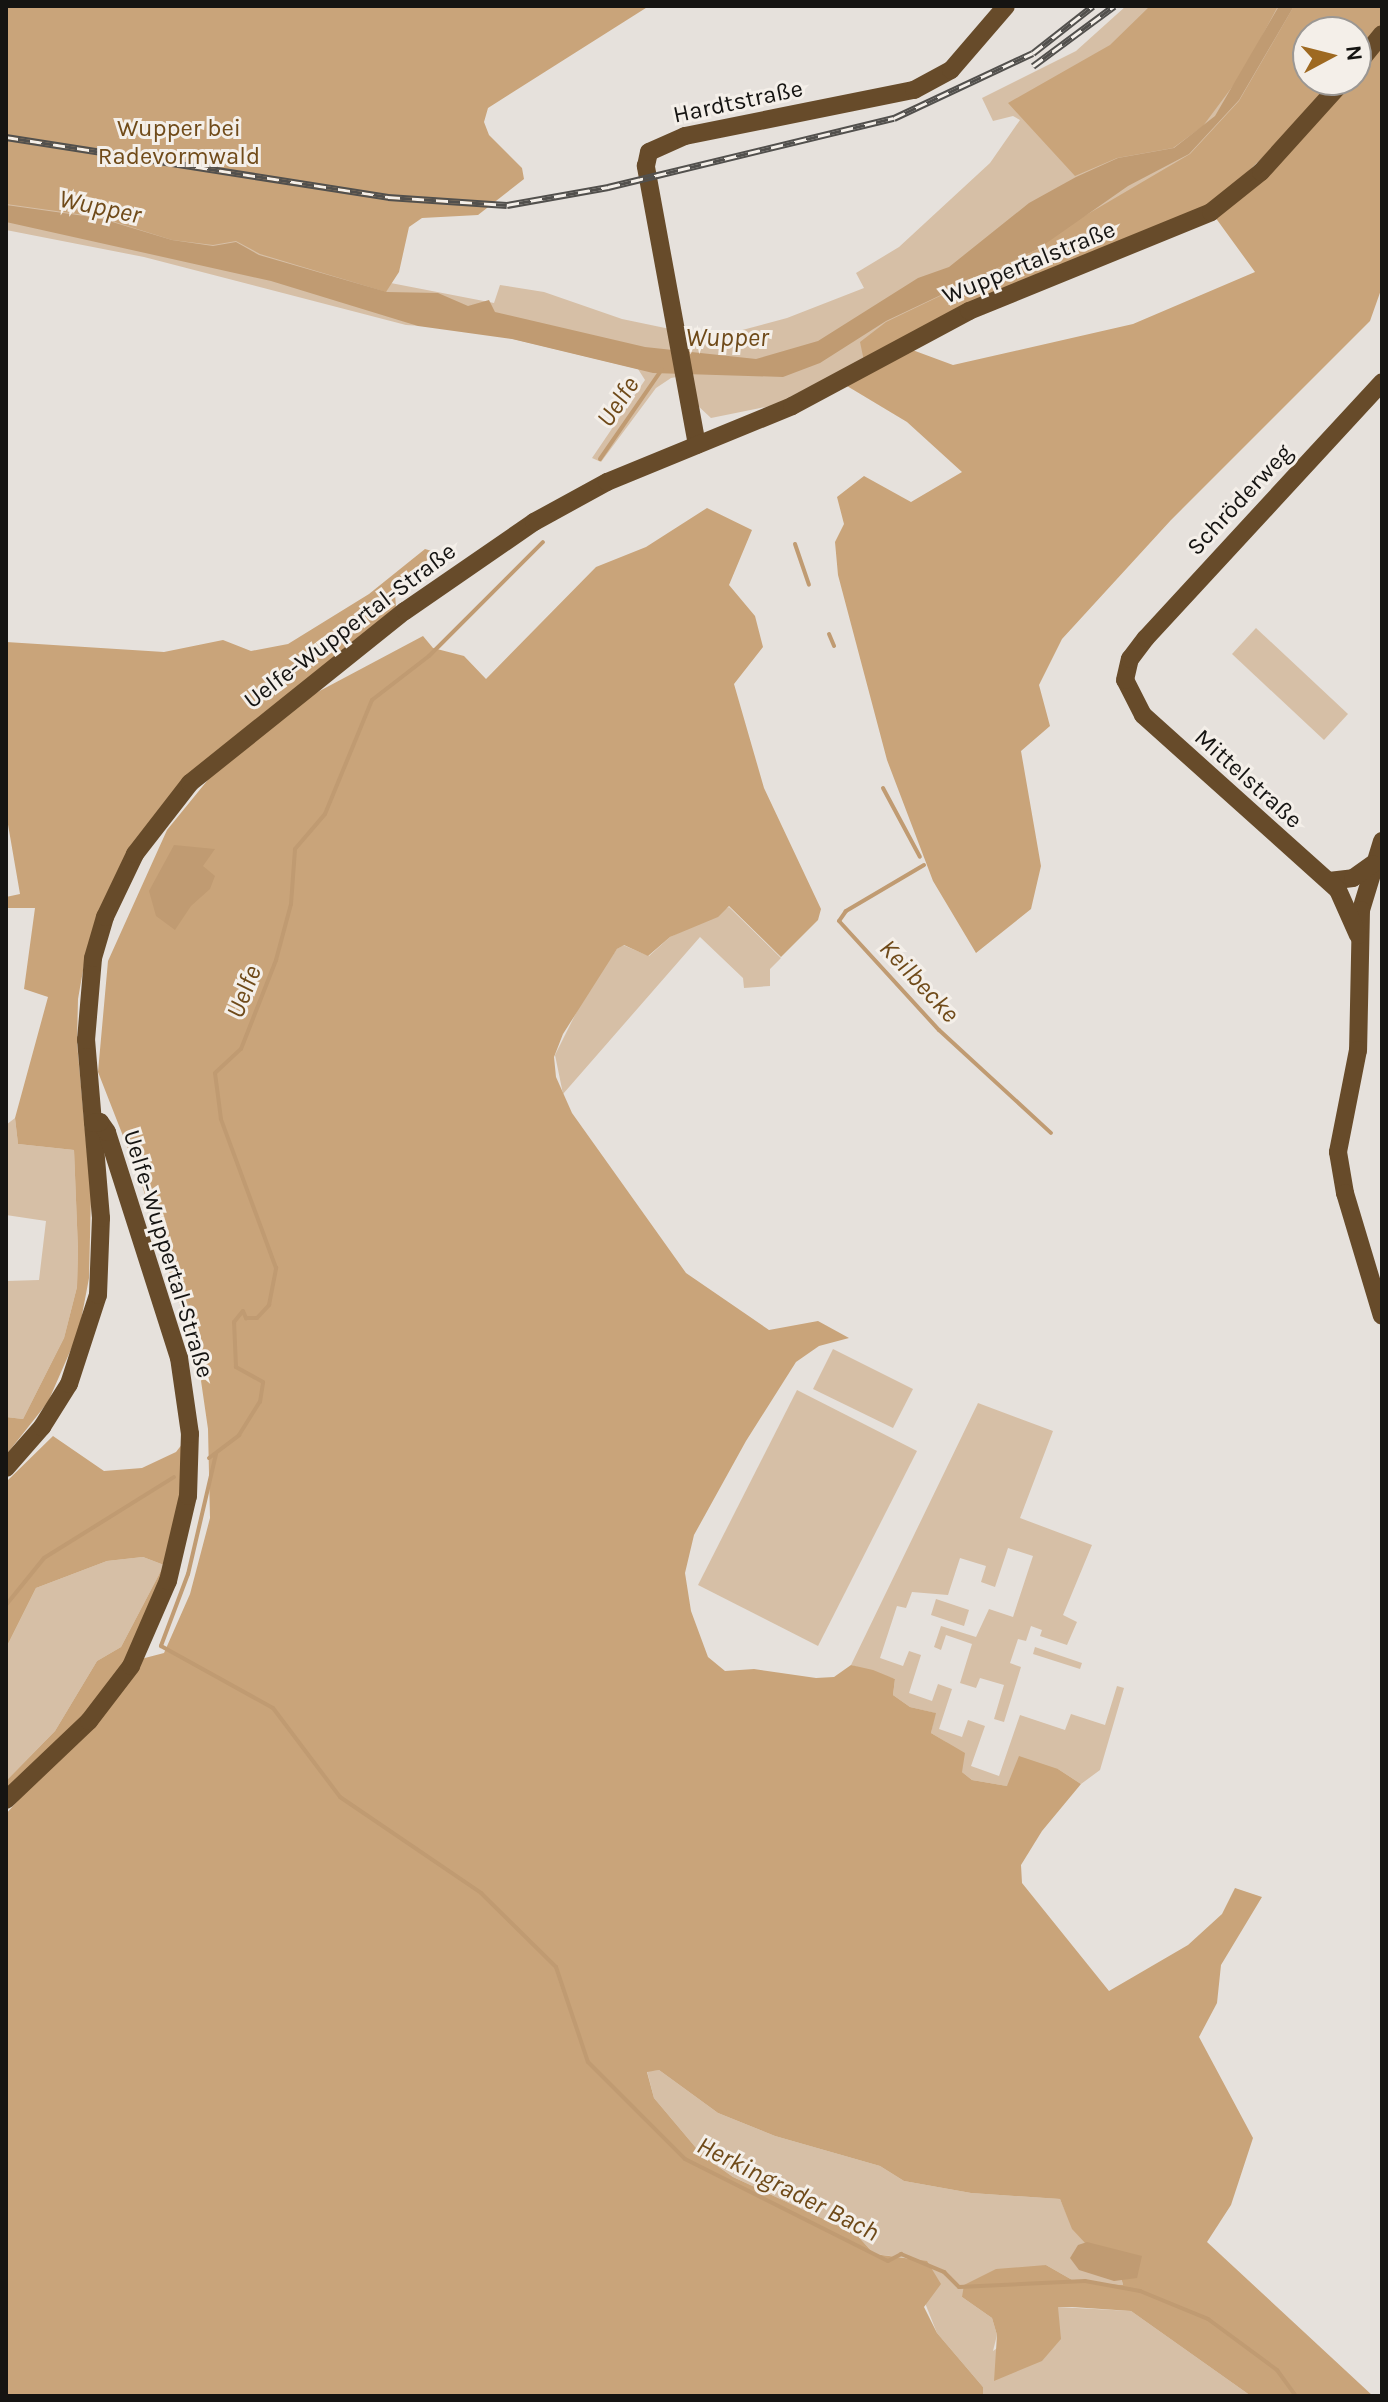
<!DOCTYPE html>
<meta charset="utf-8">
<style>
body{margin:0}
#map{position:relative;width:1388px;height:2402px;overflow:hidden;background:#e6e1dc;font-family:Karla,sans-serif}
div>[style]{position:absolute}
[style*='--x']{left:calc(var(--x)*1px);top:calc(var(--y)*1px);width:calc(var(--w)*1px);rotate:calc(var(--a)*1deg)}
.green>*{inset:0;background:#d6bfa6}
.forest>*{inset:0;background:#c9a47a}
.water>*{inset:0;background:#c09b72}
.stream>*{height:4px;margin:-2px;padding:0 2px;transform-origin:2px;border-radius:2px;background:#c09b72}
.major>*{height:18px;margin:-9px;padding:0 9px;transform-origin:9px;border-radius:9px;background:#674b2a}
.rail>*{height:7px;margin-top:-3.5px;transform-origin:0;background:repeating-linear-gradient(90deg,#f4efe9 0 12px,#52504d 0 24px);box-sizing:border-box;border-block:2px solid #52504d}
span{translate:-50% -50%;white-space:nowrap;text-align:center;line-height:1.15;-webkit-text-stroke:6px #f4efe9;paint-order:stroke}
.street-label{font-size:24px;color:#151412}
.park-label{font-size:24px;color:#704b1a}
.water-label{font-size:26px;color:#6f4a19;font-style:italic}
.frame{position:absolute;inset:0;border:8px solid #151412;pointer-events:none}
.north{position:absolute;left:1292px;top:16px;width:80px;height:80px;box-sizing:border-box;background:#f4efe9;border:2px solid #9b9793;border-radius:50%;rotate:83deg;font-size:22px;font-weight:700;line-height:32px;text-align:center;color:#151412}
.north::after{content:'';display:block;margin:auto;width:28px;height:36px;background:#9e6921;clip-path:polygon(50% 0,100% 100%,50% 72%,0 100%)}
</style>
<div id="map">
<div class="green">
<i style="clip-path:polygon(6px 6px,437px 181px,370px 279px,494px 303px,500px 285px,544px 292px,622px 319px,694px 334px,731px 333px,787px 318px,864px 288px,856px 273px,899px 247px,990px 163px,1020px 120px,1013px 116px,993px 121px,982px 98px,1076px 51px,1126px 6px,1358px 6px,1308px 32px,1217px 177px,775px 405px,711px 418px,696px 404px,689px 375px,671px 378px,656px 388px,601px 462px,592px 458px,645px 380px,638px 369px,471px 329px,406px 325px,144px 257px,6px 230px)"></i>
<i style="clip-path:polygon(1256px 628px,1348px 714px,1324px 740px,1232px 654px)"></i>
<i style="clip-path:polygon(729px 907px,781px 958px,770px 969px,770px 986px,744px 988px,743px 978px,700px 937px,563px 1094px,555px 1055px,587px 991px,617px 949px,623px 945px,649px 956px,670px 937px)"></i>
<i style="clip-path:polygon(15px 1118px,18px 1144px,74px 1150px,78px 1250px,77px 1287px,64px 1338px,23px 1419px,6px 1417px,6px 1281px,39px 1280px,46px 1221px,6px 1215px,6px 1125px)"></i>
<i style="clip-path:polygon(833px 1349px,913px 1389px,893px 1428px,813px 1389px)"></i>
<i style="clip-path:polygon(797px 1390px,917px 1451px,818px 1646px,698px 1585px)"></i>
<i style="clip-path:polygon(978px 1403px,1053px 1431px,1020px 1518px,1092px 1545px,1063px 1615px,1077px 1622px,1067px 1645px,1040px 1636px,1042px 1630px,1031px 1626px,1026px 1641px,1018px 1639px,1010px 1663px,1021px 1667px,1004px 1722px,994px 1719px,1004px 1685px,980px 1678px,976px 1688px,960px 1683px,972px 1644px,946px 1635px,941px 1650px,934px 1647px,941px 1626px,976px 1637px,989px 1609px,1013px 1617px,1033px 1556px,1008px 1548px,995px 1587px,981px 1582px,986px 1566px,960px 1558px,948px 1595px,912px 1592px,906px 1608px,897px 1606px,880px 1658px,903px 1666px,909px 1651px,921px 1655px,909px 1693px,932px 1701px,938px 1684px,952px 1689px,939px 1729px,962px 1737px,968px 1720px,985px 1726px,971px 1766px,999px 1776px,1020px 1715px,1065px 1730px,1071px 1714px,1105px 1725px,1117px 1686px,1124px 1688px,1100px 1770px,1081px 1784px,1058px 1769px,1007px 1786px,972px 1780px,962px 1772px,946px 1742px,931px 1733px,935px 1713px,910px 1707px,893px 1695px,895px 1679px,851px 1665px)"></i>
<i style="clip-path:polygon(143px 1557px,164px 1565px,121px 1647px,97px 1661px,55px 1731px,6px 1781px,6px 1648px,36px 1588px,107px 1561px)"></i>
<i style="clip-path:polygon(936px 1599px,969px 1610px,964px 1626px,931px 1615px)"></i>
<i style="clip-path:polygon(1035px 1647px,1082px 1663px,1080px 1669px,1033px 1654px)"></i>
<i style="clip-path:polygon(659px 2070px,718px 2113px,775px 2136px,880px 2166px,904px 2181px,971px 2193px,1060px 2199px,1073px 2229px,1117px 2261px,1123px 2285px,1074px 2281px,1046px 2265px,962px 2297px,992px 2318px,997px 2335px,993px 2351px,1058px 2307px,1131px 2311px,1251px 2396px,983px 2396px,983px 2387px,937px 2333px,907px 2258px,874px 2254px,856px 2234px,733px 2177px,702px 2155px,654px 2098px,647px 2071px)"></i>
</div>
<div class="forest">
<i style="clip-path:polygon(6px 6px,649px 6px,488px 108px,484px 122px,489px 135px,522px 168px,524px 179px,478px 215px,422px 218px,409px 227px,399px 272px,386px 292px,260px 254px,236px 241px,213px 245px,172px 240px,99px 217px,6px 204px)"></i>
<i style="clip-path:polygon(1150px 6px,1278px 6px,1241px 75px,1203px 126px,1173px 148px,1117px 158px,1075px 176px,1008px 103px,1110px 45px)"></i>
<i style="clip-path:polygon(1294px 6px,1382px 6px,1382px 29px,1356px 61px,1356px 32px,1308px 32px,1308px 80px,1341px 80px,1210px 209px,864px 361px,860px 342px,886px 322px,1038px 249px,1052px 235px,1190px 154px,1239px 101px)"></i>
<i style="clip-path:polygon(1382px 39px,1382px 287px,1370px 321px,1171px 520px,1062px 639px,1039px 685px,1050px 726px,1021px 751px,1041px 866px,1031px 909px,976px 953px,933px 881px,887px 760px,838px 575px,835px 542px,844px 524px,837px 497px,864px 476px,911px 502px,962px 472px,907px 422px,842px 383px,907px 348px,953px 365px,1133px 324px,1255px 272px,1215px 217px,1347px 80px,1356px 80px,1356px 69px)"></i>
<i style="clip-path:polygon(707px 508px,752px 530px,729px 585px,755px 616px,763px 647px,734px 684px,764px 788px,821px 909px,818px 920px,781px 957px,729px 906px,718px 917px,670px 937px,648px 956px,624px 945px,617px 949px,563px 1034px,554px 1057px,556px 1077px,572px 1113px,686px 1273px,769px 1330px,818px 1321px,849px 1338px,819px 1346px,796px 1362px,746px 1441px,694px 1535px,685px 1573px,691px 1611px,708px 1657px,725px 1671px,754px 1669px,816px 1678px,834px 1677px,851px 1665px,873px 1670px,895px 1679px,893px 1695px,910px 1707px,936px 1713px,931px 1733px,965px 1753px,962px 1772px,972px 1780px,1007px 1786px,1019px 1756px,1058px 1769px,1081px 1784px,1042px 1831px,1021px 1865px,1022px 1883px,1109px 1991px,1188px 1945px,1222px 1914px,1235px 1888px,1262px 1897px,1221px 1965px,1217px 2003px,1199px 2037px,1253px 2138px,1231px 2205px,1207px 2242px,1373px 2396px,1251px 2396px,1131px 2311px,1072px 2307px,1058px 2307px,1061px 2339px,1042px 2361px,994px 2381px,997px 2335px,992px 2318px,962px 2297px,964px 2285px,996px 2269px,1046px 2265px,1074px 2281px,1123px 2285px,1117px 2261px,1087px 2245px,1072px 2229px,1060px 2199px,971px 2193px,904px 2181px,880px 2166px,775px 2136px,718px 2113px,659px 2070px,647px 2072px,654px 2098px,702px 2155px,733px 2177px,856px 2234px,874px 2254px,927px 2261px,941px 2284px,924px 2307px,937px 2333px,983px 2387px,983px 2396px,6px 2396px,6px 1814px,141px 1659px,164px 1653px,190px 1594px,210px 1518px,208px 1429px,199px 1367px,141px 1182px,98px 1072px,108px 961px,167px 830px,220px 765px,312px 695px,423px 636px,433px 648px,464px 656px,486px 679px,596px 567px,646px 547px)"></i>
<i style="clip-path:polygon(425px 549px,435px 552px,395px 593px,396px 608px,182px 781px,139px 835px,84px 965px,78px 999px,77px 1043px,91px 1195px,89px 1278px,79px 1331px,48px 1402px,6px 1455px,6px 1417px,23px 1419px,64px 1338px,77px 1287px,78px 1250px,74px 1150px,18px 1144px,15px 1118px,48px 997px,24px 989px,35px 908px,6px 908px,6px 897px,20px 894px,6px 813px,6px 642px,164px 652px,223px 640px,251px 651px,288px 644px,369px 594px)"></i>
<i style="clip-path:polygon(190px 1434px,184px 1528px,131px 1666px,6px 1800px,6px 1781px,55px 1731px,97px 1661px,121px 1647px,164px 1565px,143px 1557px,107px 1561px,36px 1588px,6px 1648px,6px 1482px,53px 1436px,104px 1471px,142px 1468px,176px 1452px)"></i>
</div>
<div class="water">
<i style="clip-path:polygon(1279px 6px,1294px 6px,1239px 100px,1189px 154px,1128px 186px,1038px 249px,886px 321px,820px 363px,783px 377px,653px 373px,512px 339px,418px 326px,271px 281px,6px 222px,6px 205px,99px 218px,172px 240px,213px 246px,236px 242px,259px 255px,387px 292px,438px 293px,468px 306px,489px 300px,495px 312px,645px 347px,756px 359px,818px 341px,918px 278px,949px 267px,1029px 203px,1076px 177px,1118px 158px,1174px 148px,1215px 116px)"></i>
<i style="clip-path:polygon(174px 845px,215px 849px,203px 866px,215px 876px,210px 889px,191px 906px,175px 930px,156px 916px,149px 891px)"></i>
<i style="clip-path:polygon(1087px 2242px,1142px 2256px,1137px 2278px,1114px 2281px,1079px 2270px,1070px 2258px,1078px 2245px)"></i>
</div>
<div class="stream">
<i style="--x:600;--y:459;--w:109;--a:-55.4"></i>
<i style="--x:795;--y:544;--w:43;--a:71.1"></i>
<i style="--x:829;--y:634;--w:13;--a:67"></i>
<i style="--x:883;--y:788;--w:78;--a:61.8"></i>
<i style="--x:924;--y:865;--w:91;--a:149.5"></i>
<i style="--x:846;--y:911;--w:12;--a:125"></i>
<i style="--x:839;--y:921;--w:148;--a:47.5"></i>
<i style="--x:939;--y:1030;--w:152;--a:42.6"></i>
<i style="--x:216;--y:1454;--w:123;--a:103.1"></i>
<i style="--x:188;--y:1574;--w:77;--a:110.6"></i>
<i style="--x:161;--y:1646;--w:128;--a:29"></i>
<i style="--x:273;--y:1708;--w:111;--a:53"></i>
<i style="--x:340;--y:1797;--w:171;--a:34.2"></i>
<i style="--x:481;--y:1893;--w:105;--a:44.6"></i>
<i style="--x:556;--y:1967;--w:100;--a:71.4"></i>
<i style="--x:588;--y:2062;--w:137;--a:45"></i>
<i style="--x:685;--y:2159;--w:227;--a:26.7"></i>
<i style="--x:888;--y:2261;--w:15;--a:-28"></i>
<i style="--x:901;--y:2254;--w:47;--a:22.7"></i>
<i style="--x:944;--y:2272;--w:21;--a:45"></i>
<i style="--x:959;--y:2287;--w:126;--a:-2.7"></i>
<i style="--x:1085;--y:2281;--w:56;--a:10.3"></i>
<i style="--x:1140;--y:2291;--w:74;--a:22.4"></i>
<i style="--x:1208;--y:2319;--w:86;--a:36.5"></i>
<i style="--x:1277;--y:2370;--w:32;--a:54"></i>
<i style="--x:209;--y:1458;--w:38;--a:-37"></i>
<i style="--x:239;--y:1435;--w:39;--a:-58"></i>
<i style="--x:260;--y:1402;--w:20;--a:-81"></i>
<i style="--x:263;--y:1382;--w:31;--a:-151"></i>
<i style="--x:236;--y:1367;--w:45;--a:-92.5"></i>
<i style="--x:234;--y:1322;--w:14;--a:-51"></i>
<i style="--x:243;--y:1311;--w:8;--a:67"></i>
<i style="--x:246;--y:1318;--w:11;--a:0"></i>
<i style="--x:257;--y:1318;--w:18;--a:-47"></i>
<i style="--x:269;--y:1305;--w:38;--a:-79"></i>
<i style="--x:276;--y:1268;--w:159;--a:-110.3"></i>
<i style="--x:221;--y:1119;--w:46;--a:-97.4"></i>
<i style="--x:215;--y:1073;--w:35;--a:-43"></i>
<i style="--x:241;--y:1049;--w:96;--a:-68.5"></i>
<i style="--x:276;--y:960;--w:58;--a:-75"></i>
<i style="--x:291;--y:904;--w:55;--a:-85.8"></i>
<i style="--x:295;--y:849;--w:46;--a:-49.4"></i>
<i style="--x:325;--y:814;--w:123;--a:-67.6"></i>
<i style="--x:372;--y:700;--w:72;--a:-37.7"></i>
<i style="--x:429;--y:656;--w:161;--a:-45"></i>
<i style="--x:6;--y:1605;--w:60;--a:-51"></i>
<i style="--x:44;--y:1558;--w:153;--a:-31.9"></i>
</div>
<div class="major">
<i style="--x:1356;--y:66;--w:41;--a:-50.9"></i>
<i style="--x:697;--y:445;--w:284;--a:-100.4"></i>
<i style="--x:646;--y:166;--w:14;--a:-78"></i>
<i style="--x:649;--y:152;--w:39;--a:-24"></i>
<i style="--x:685;--y:136;--w:234;--a:-11.4"></i>
<i style="--x:914;--y:90;--w:42;--a:-28.4"></i>
<i style="--x:951;--y:70;--w:84;--a:-49.3"></i>
<i style="--x:1382;--y:841;--w:72;--a:106.9"></i>
<i style="--x:1361;--y:910;--w:140;--a:91.2"></i>
<i style="--x:1358;--y:1050;--w:104;--a:101.1"></i>
<i style="--x:1338;--y:1152;--w:42;--a:80.3"></i>
<i style="--x:1345;--y:1193;--w:128;--a:73.3"></i>
<i style="--x:1329;--y:881;--w:24;--a:-7"></i>
<i style="--x:1353;--y:878;--w:24;--a:-35"></i>
<i style="--x:1358;--y:935;--w:49;--a:-114"></i>
<i style="--x:1338;--y:890;--w:262;--a:-138.1"></i>
<i style="--x:1143;--y:715;--w:39;--a:-117"></i>
<i style="--x:1125;--y:680;--w:22;--a:-77"></i>
<i style="--x:1130;--y:659;--w:26;--a:-53"></i>
<i style="--x:1146;--y:638;--w:348;--a:-47.3"></i>
<i style="--x:6;--y:1468;--w:55;--a:-48.7"></i>
<i style="--x:42;--y:1427;--w:51;--a:-57.9"></i>
<i style="--x:69;--y:1384;--w:94;--a:-72"></i>
<i style="--x:98;--y:1295;--w:77;--a:-87.8"></i>
<i style="--x:101;--y:1218;--w:179;--a:-94.8"></i>
<i style="--x:86;--y:1040;--w:82;--a:-85.1"></i>
<i style="--x:93;--y:958;--w:43;--a:-73.7"></i>
<i style="--x:105;--y:917;--w:70;--a:-64.5"></i>
<i style="--x:135;--y:854;--w:90;--a:-52.2"></i>
<i style="--x:190;--y:783;--w:275;--a:-38.7"></i>
<i style="--x:405;--y:611;--w:157;--a:-34.6"></i>
<i style="--x:534;--y:522;--w:83;--a:-28.7"></i>
<i style="--x:607;--y:482;--w:200;--a:-22.3"></i>
<i style="--x:792;--y:406;--w:201;--a:-28.2"></i>
<i style="--x:969;--y:311;--w:261;--a:-22.2"></i>
<i style="--x:1211;--y:212;--w:64;--a:-38.7"></i>
<i style="--x:1261;--y:172;--w:124;--a:-47.9"></i>
<i style="--x:6;--y:1800;--w:115;--a:-43.6"></i>
<i style="--x:89;--y:1721;--w:69;--a:-52.6"></i>
<i style="--x:131;--y:1666;--w:93;--a:-66.5"></i>
<i style="--x:168;--y:1581;--w:87;--a:-76.8"></i>
<i style="--x:188;--y:1496;--w:62;--a:-88.2"></i>
<i style="--x:190;--y:1434;--w:77;--a:-98.2"></i>
<i style="--x:179;--y:1358;--w:237;--a:-107.7"></i>
<i style="--x:107;--y:1132;--w:12;--a:-125"></i>
<i style="--x:100;--y:1122;--w:7;--a:172"></i>
</div>
<div class="rail">
<i style="--x:1033;--y:66;--w:101;--a:-36.5"></i>
<i style="--x:6;--y:137;--w:387;--a:8.9"></i>
<i style="--x:388;--y:197;--w:119;--a:3.8"></i>
<i style="--x:507;--y:205;--w:103;--a:-10.1"></i>
<i style="--x:608;--y:187;--w:294;--a:-13.6"></i>
<i style="--x:894;--y:118;--w:153;--a:-25.1"></i>
<i style="--x:1033;--y:53;--w:76;--a:-38.1"></i>
</div>
<div class="street-label">
<span style="left:738px;top:102px;rotate:-12deg">Hardtstraße</span>
<span style="left:1029px;top:263px;rotate:-22deg">Wuppertalstraße</span>
<span style="left:1240px;top:500px;rotate:-47deg">Schröderweg</span>
<span style="left:350px;top:626px;rotate:-37deg">Uelfe-Wuppertal-Straße</span>
<span style="left:1248px;top:779px;rotate:42deg">Mittelstraße</span>
<span style="left:168px;top:1254px;rotate:73deg">Uelfe-Wuppertal-Straße</span>
</div>
<div class="park-label">
<span style="left:179px;top:143px">Wupper bei<br>Radevormwald</span>
</div>
<div class="water-label">
<span style="left:100px;top:207px;rotate:12deg">Wupper</span>
<span style="left:727px;top:338px">Wupper</span>
<span style="left:618px;top:402px;rotate:-56deg">Uelfe</span>
<span style="left:919px;top:981px;rotate:47deg">Keilbecke</span>
<span style="left:244px;top:992px;rotate:-69deg">Uelfe</span>
<span style="left:788px;top:2189px;rotate:27deg">Herkingrader Bach</span>
</div>
<div class="frame"></div>
<div class="north">N</div>
</div>
